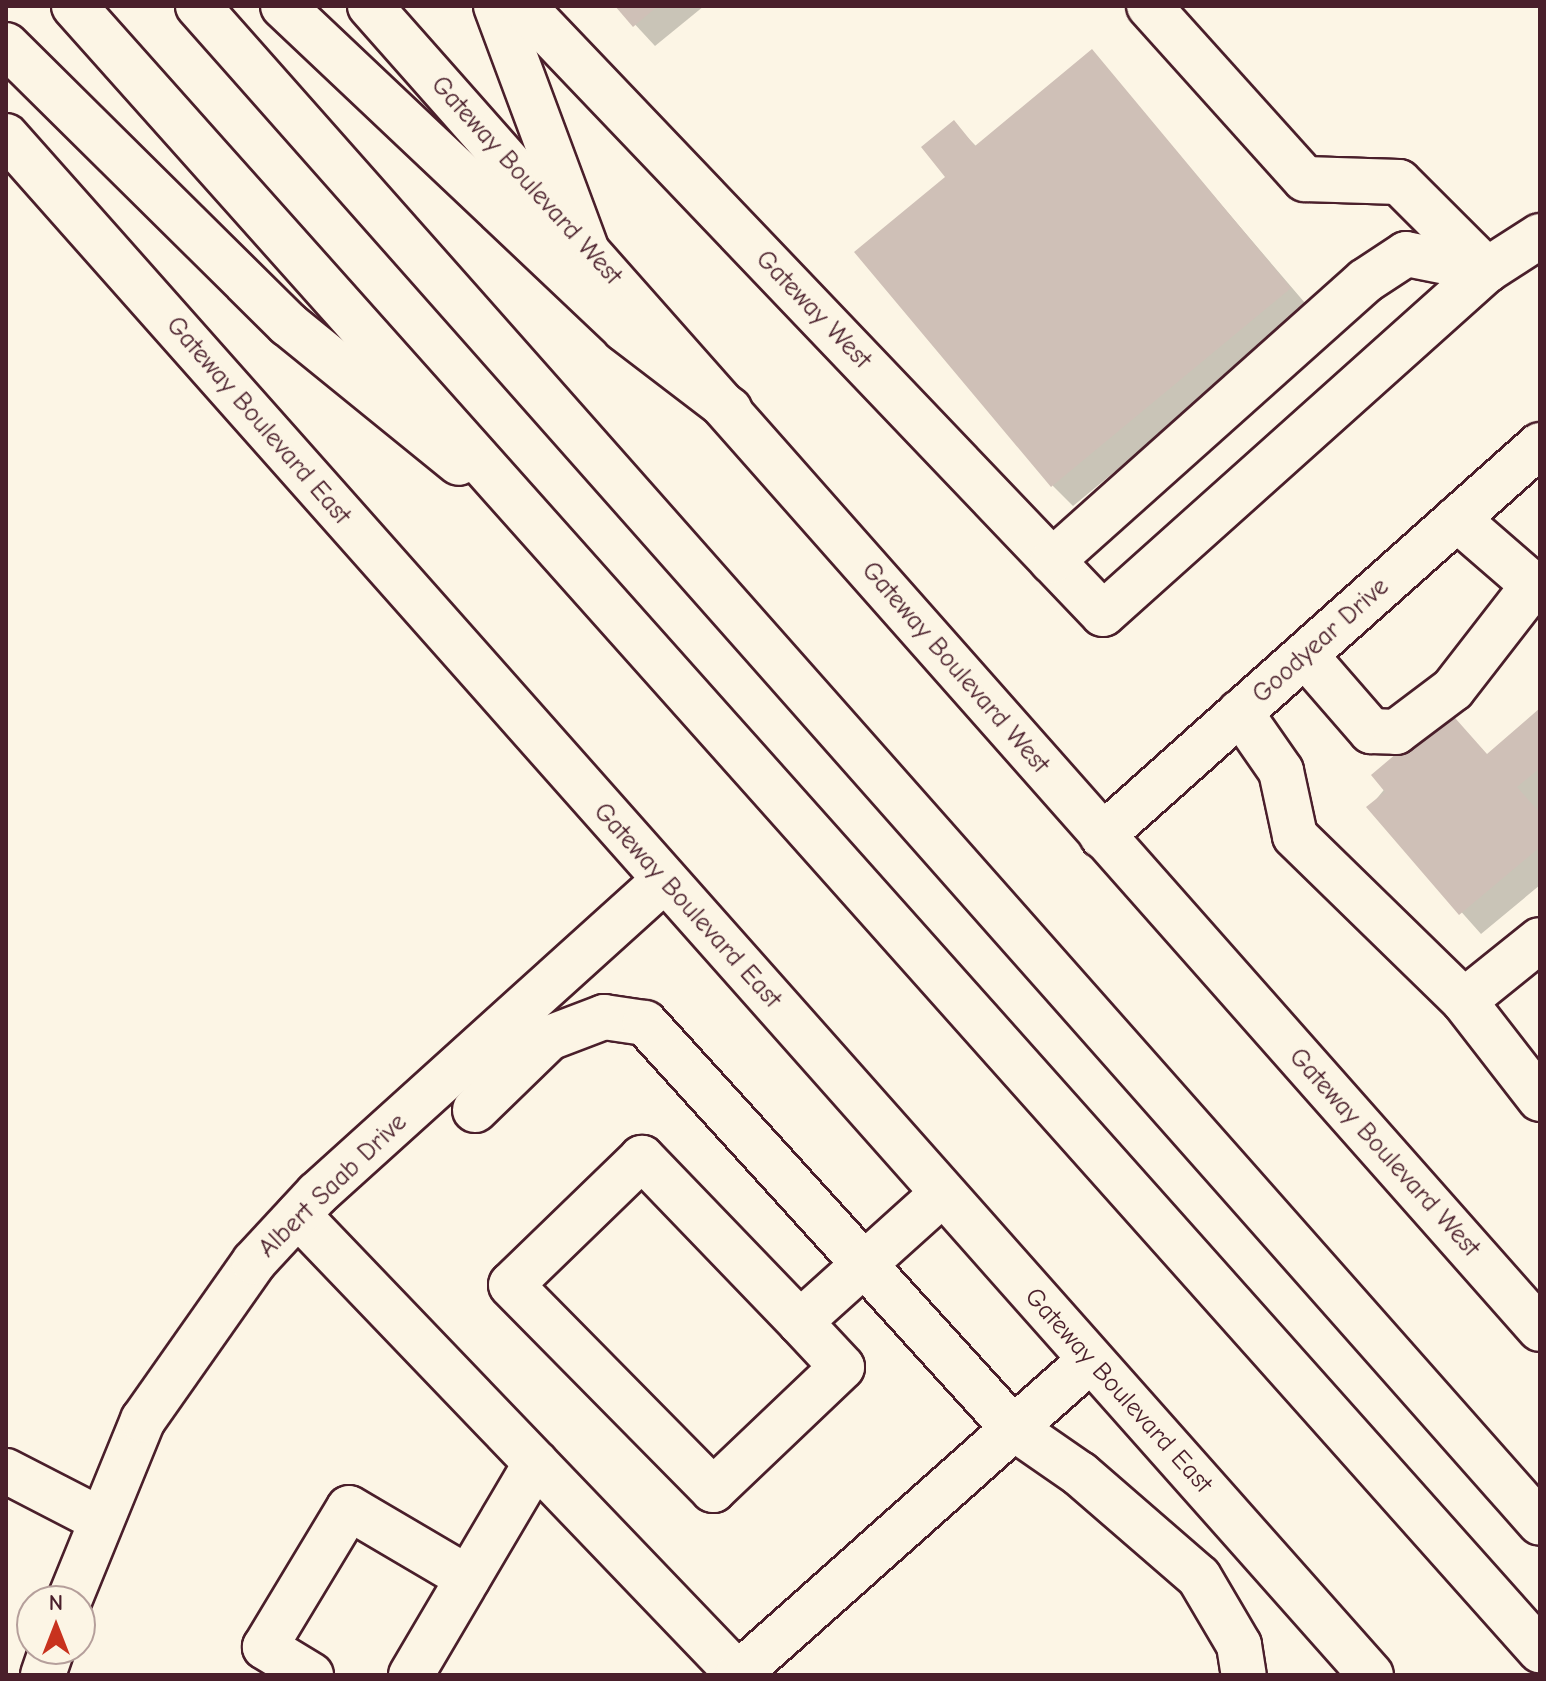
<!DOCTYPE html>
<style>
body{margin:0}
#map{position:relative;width:1546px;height:1681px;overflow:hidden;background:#fcf5e5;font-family:"Comic Neue",sans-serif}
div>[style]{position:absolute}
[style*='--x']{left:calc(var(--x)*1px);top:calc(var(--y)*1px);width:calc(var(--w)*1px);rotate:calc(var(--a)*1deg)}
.shadow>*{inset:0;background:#0003}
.building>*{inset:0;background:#cfc0b7}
.roads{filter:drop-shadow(2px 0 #4a1f2b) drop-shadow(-2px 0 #4a1f2b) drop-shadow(0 2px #4a1f2b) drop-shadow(0 -2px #4a1f2b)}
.minor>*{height:44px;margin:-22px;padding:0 22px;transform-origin:22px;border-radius:22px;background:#fcf5e5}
.major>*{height:44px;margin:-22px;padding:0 22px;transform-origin:22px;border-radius:22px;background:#fcf5e5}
.highway>*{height:44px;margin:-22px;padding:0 22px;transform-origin:22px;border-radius:22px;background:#fcf5e5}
span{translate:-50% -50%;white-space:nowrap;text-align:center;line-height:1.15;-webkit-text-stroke:6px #fcf5e5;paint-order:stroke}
.street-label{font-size:26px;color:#4a1f2b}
.frame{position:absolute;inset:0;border:8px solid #4a1f2b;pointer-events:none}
.north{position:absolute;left:16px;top:1585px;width:80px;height:80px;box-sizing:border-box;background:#fcf5e5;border:2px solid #b59f9b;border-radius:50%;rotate:0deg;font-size:22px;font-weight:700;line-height:32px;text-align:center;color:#4a1f2b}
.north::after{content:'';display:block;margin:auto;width:28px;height:36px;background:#c8321e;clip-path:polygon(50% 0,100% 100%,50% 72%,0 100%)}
</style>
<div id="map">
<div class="shadow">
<i style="clip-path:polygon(618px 6px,704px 6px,655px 46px)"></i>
<i style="clip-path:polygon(1091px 52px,1311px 310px,1073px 506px,1053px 486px,948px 177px,953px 123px,977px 147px)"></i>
<i style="clip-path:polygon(1540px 711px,1540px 885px,1481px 934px,1369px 808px,1448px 712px,1488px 756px)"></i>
</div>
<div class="building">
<i style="clip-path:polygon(615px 6px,658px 6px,633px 27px)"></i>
<i style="clip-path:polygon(1092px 49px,1291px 288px,1051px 487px,854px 252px,945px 177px,921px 147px,954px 120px,975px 146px)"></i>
<i style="clip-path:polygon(1540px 708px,1540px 768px,1517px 787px,1540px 813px,1540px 847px,1459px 915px,1366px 807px,1385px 792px,1371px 775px,1448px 710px,1487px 754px)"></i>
</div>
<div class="roads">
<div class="minor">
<i style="--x:496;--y:6;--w:258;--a:69.6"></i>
<i style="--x:523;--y:6;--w:840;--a:46.35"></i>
<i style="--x:1103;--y:614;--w:516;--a:-41.86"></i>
<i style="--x:1487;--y:270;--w:63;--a:-32.7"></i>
<i style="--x:1149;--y:6;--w:233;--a:48"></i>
<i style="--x:1305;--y:179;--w:94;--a:1.8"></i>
<i style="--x:1399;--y:182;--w:124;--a:45"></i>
<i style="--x:1457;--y:519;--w:110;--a:40.9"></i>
<i style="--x:1052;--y:561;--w:420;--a:-41.8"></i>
<i style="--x:1365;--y:281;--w:49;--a:-33.4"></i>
<i style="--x:1406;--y:254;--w:83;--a:11.2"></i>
<i style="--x:1305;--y:655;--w:101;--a:49"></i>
<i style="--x:1371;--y:731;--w:25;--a:2"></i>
<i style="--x:1396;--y:732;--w:71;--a:-37"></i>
<i style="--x:1453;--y:689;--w:130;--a:-52.2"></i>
<i style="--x:1240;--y:712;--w:72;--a:55.2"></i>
<i style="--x:1281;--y:771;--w:66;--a:77.8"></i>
<i style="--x:1295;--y:836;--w:236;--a:44.3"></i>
<i style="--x:1464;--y:1001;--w:97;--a:-38.8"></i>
<i style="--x:1102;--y:836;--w:587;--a:-41.76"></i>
<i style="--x:1464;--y:1001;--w:124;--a:52.2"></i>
<i style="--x:475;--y:1110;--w:103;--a:-44.2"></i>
<i style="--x:549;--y:1038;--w:59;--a:-20.9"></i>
<i style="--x:604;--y:1017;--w:41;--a:8.3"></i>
<i style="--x:645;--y:1023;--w:546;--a:47.75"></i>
<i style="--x:1012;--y:1427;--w:83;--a:34.7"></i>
<i style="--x:1080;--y:1474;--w:157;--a:40.9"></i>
<i style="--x:1199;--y:1577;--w:79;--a:59.5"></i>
<i style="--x:1239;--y:1645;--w:30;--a:81"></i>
<i style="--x:298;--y:1215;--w:636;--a:46.21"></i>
<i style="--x:738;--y:1674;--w:472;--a:-41.7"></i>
<i style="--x:800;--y:1322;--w:228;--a:-133.9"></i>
<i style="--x:642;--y:1158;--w:182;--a:135.9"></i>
<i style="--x:511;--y:1285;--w:288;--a:45.4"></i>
<i style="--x:713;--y:1490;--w:178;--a:-43.6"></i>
<i style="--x:842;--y:1367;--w:62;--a:-133"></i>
<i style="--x:800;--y:1322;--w:191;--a:-42"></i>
<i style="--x:6;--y:1471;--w:105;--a:27.3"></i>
<i style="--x:69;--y:1601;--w:196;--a:-67.8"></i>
<i style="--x:143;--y:1420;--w:193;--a:-54.9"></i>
<i style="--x:254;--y:1262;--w:93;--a:-47.2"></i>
<i style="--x:317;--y:1194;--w:468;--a:-42.1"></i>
<i style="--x:43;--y:1675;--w:28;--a:-71"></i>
<i style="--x:311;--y:1675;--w:54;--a:-148.7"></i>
<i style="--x:265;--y:1647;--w:162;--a:-58.9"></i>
<i style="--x:349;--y:1508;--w:138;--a:30.5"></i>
<i style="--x:411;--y:1675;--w:246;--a:-59.5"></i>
</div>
<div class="major">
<i style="--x:370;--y:6;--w:1766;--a:48.51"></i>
<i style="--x:6;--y:136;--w:2057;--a:48.43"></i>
</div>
<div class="highway">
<i style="--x:74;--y:6;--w:2203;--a:48.28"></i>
<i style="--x:198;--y:6;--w:2025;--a:48.5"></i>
<i style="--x:283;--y:6;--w:470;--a:43.4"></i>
<i style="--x:624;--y:329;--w:133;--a:37.4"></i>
<i style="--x:6;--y:45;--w:397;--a:44.7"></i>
<i style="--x:288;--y:324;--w:220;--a:39.1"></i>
</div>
</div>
<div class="street-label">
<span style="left:526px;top:181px;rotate:48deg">Gateway Boulevard West</span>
<span style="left:813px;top:310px;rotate:46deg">Gateway West</span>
<span style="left:258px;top:421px;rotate:49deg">Gateway Boulevard East</span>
<span style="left:1321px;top:641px;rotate:-42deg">Goodyear Drive</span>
<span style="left:955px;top:668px;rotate:49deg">Gateway Boulevard West</span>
<span style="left:687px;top:906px;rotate:48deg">Gateway Boulevard East</span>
<span style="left:1384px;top:1153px;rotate:48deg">Gateway Boulevard West</span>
<span style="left:333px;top:1186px;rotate:-44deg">Albert Saab Drive</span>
<span style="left:1118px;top:1391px;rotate:48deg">Gateway Boulevard East</span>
</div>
<div class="frame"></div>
<div class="north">N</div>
</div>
